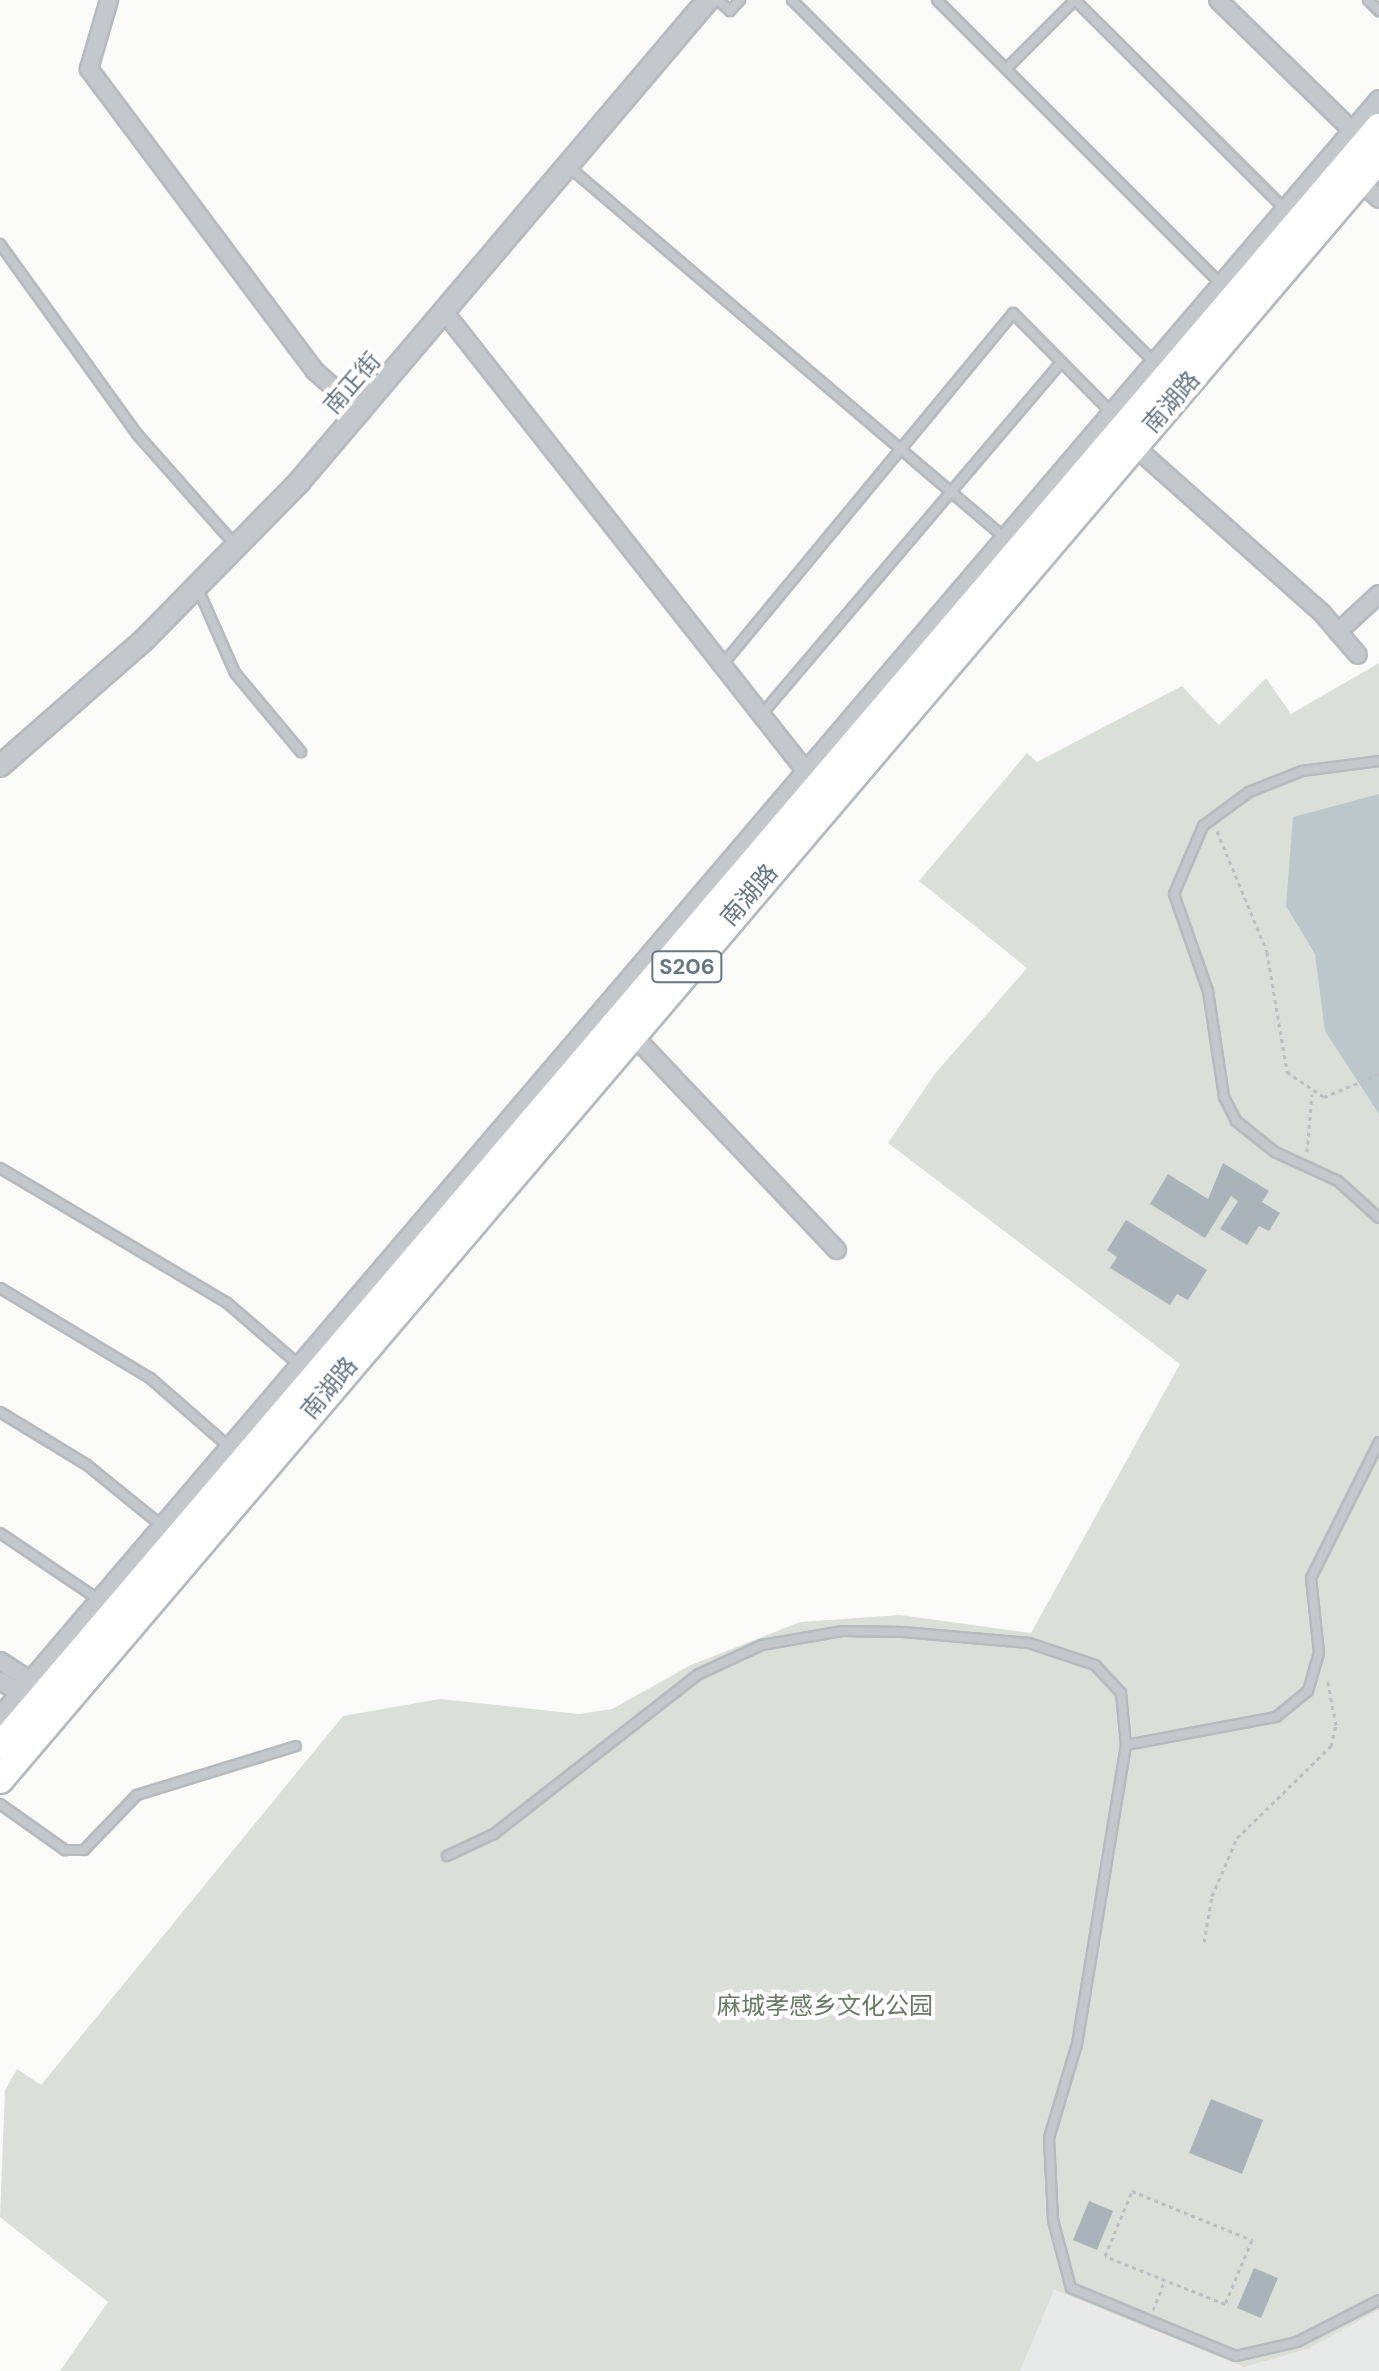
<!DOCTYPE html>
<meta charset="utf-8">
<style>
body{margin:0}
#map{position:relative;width:1379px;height:2371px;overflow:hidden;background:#fafaf8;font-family:"DM Sans","Noto Sans SC",sans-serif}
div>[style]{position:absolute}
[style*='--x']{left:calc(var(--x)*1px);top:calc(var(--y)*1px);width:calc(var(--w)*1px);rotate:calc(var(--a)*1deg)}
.built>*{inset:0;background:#e8e9e9}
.green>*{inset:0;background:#dadfd7}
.water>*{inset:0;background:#bbc7cb}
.building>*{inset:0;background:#aab3b9}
.path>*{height:3px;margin-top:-1.5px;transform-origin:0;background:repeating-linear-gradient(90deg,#bbbfc2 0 4px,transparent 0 8px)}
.roads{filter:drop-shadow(2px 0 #b5babe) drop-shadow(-2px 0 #b5babe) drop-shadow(0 2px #b5babe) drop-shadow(0 -2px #b5babe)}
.service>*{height:8px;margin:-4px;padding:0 4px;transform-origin:4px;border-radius:4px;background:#c3c8cc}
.minor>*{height:16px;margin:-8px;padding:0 8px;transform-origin:8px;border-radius:8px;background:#c3c8cc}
.tertiary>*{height:20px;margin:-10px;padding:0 10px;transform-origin:10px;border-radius:10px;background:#c3c8cc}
.primary>*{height:26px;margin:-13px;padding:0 13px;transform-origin:13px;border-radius:13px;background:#fff}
span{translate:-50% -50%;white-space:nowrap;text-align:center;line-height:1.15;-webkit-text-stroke:8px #fff;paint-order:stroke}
.shield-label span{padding:2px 6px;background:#fff;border:2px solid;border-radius:6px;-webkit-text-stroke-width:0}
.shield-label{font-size:22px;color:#657683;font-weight:700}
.street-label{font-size:24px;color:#657683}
.park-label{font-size:24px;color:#687a64}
</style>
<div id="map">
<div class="built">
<i style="clip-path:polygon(1053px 2290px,1244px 2367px,1308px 2349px,1379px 2310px,1379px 2371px,1020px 2371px)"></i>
</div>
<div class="green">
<i style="clip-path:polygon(1379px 663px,1379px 2310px,1308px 2349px,1244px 2367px,1054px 2290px,1020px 2371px,60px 2371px,108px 2302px,0 2217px,5px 2090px,17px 2069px,41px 2085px,343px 1716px,440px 1699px,579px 1714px,612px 1709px,691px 1665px,800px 1622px,900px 1615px,1031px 1633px,1180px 1364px,888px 1143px,934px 1075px,1027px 968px,919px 881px,1027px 753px,1037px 762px,1182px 686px,1219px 725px,1266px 678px,1291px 714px)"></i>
</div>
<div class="water">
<i style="clip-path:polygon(1379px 794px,1379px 1114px,1325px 1031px,1315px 954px,1286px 906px,1293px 817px)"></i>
</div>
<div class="building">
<i style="clip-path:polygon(1223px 1163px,1269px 1191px,1262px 1202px,1280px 1213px,1269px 1231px,1259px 1226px,1247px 1245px,1220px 1229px,1238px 1201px,1231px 1196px,1205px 1238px,1150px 1204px,1168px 1174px,1208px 1199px)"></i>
<i style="clip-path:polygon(1126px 1220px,1207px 1270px,1188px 1300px,1177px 1294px,1170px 1305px,1110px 1268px,1117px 1257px,1107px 1250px)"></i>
<i style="clip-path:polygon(1211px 2099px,1263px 2120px,1242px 2174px,1189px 2153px)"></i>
<i style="clip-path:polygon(1089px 2201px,1113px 2211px,1097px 2250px,1073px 2240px)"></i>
<i style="clip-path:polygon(1254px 2268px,1278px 2278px,1261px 2318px,1237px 2308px)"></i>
</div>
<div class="path">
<i style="--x:1217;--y:831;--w:131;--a:67.5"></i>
<i style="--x:1267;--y:952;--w:122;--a:80.5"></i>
<i style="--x:1287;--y:1072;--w:45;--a:34"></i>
<i style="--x:1324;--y:1097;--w:60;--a:-22.7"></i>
<i style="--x:1307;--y:1152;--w:58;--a:-85.1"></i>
<i style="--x:1204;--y:1942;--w:47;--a:-80.1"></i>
<i style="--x:1212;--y:1896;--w:63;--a:-66.7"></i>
<i style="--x:1237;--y:1838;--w:132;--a:-44.4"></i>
<i style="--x:1331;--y:1746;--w:22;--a:-77"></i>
<i style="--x:1336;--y:1725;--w:48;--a:-100.8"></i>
<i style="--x:1132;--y:2191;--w:130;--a:22.2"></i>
<i style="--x:1252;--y:2240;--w:69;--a:112.9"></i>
<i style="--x:1225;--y:2304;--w:129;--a:-158.2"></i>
<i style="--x:1105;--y:2256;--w:70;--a:-67.4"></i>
<i style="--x:1153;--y:2310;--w:32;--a:-68"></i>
</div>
<div class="roads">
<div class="service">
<i style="--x:718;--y:0;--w:16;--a:43"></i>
<i style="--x:730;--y:11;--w:15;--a:-48"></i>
<i style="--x:792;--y:0;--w:512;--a:45"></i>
<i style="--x:937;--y:0;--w:402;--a:45"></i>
<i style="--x:1075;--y:0;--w:296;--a:44.9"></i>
<i style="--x:1368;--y:0;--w:16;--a:45"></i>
<i style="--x:1006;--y:69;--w:98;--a:-45"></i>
<i style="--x:569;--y:167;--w:571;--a:40.38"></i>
<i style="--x:0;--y:244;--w:234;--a:54.2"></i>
<i style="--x:137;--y:434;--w:151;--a:48.5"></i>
<i style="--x:198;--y:589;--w:92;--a:66.2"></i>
<i style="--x:235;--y:673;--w:103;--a:50.1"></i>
<i style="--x:723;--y:664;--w:455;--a:-50.4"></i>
<i style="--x:1013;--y:313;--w:139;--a:45.3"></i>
<i style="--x:762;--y:714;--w:462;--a:-49.6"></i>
<i style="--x:1379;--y:761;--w:78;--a:172.6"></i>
<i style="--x:1302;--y:771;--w:57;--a:158.4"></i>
<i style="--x:1249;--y:792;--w:57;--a:143.5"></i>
<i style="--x:1203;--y:826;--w:74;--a:113.1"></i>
<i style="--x:1174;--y:894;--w:103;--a:70.7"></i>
<i style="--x:1208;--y:991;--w:107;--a:81.4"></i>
<i style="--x:1224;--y:1097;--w:27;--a:63"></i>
<i style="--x:1236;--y:1121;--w:50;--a:38.5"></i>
<i style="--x:1275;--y:1152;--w:69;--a:24.7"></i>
<i style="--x:1338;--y:1181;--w:55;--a:42.1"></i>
<i style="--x:0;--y:1168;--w:263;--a:30.7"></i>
<i style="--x:226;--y:1302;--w:95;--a:40.7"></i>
<i style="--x:0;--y:1288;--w:175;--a:31"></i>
<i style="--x:150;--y:1378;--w:103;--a:41.1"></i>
<i style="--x:0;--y:1412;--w:102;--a:31.3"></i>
<i style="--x:87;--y:1465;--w:95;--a:39"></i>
<i style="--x:0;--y:1533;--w:118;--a:34"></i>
<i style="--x:1126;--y:1745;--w:153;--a:-10.6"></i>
<i style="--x:1276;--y:1717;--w:41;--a:-39.1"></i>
<i style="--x:1308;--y:1691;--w:40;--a:-74"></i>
<i style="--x:1319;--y:1653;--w:75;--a:-96.1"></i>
<i style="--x:1311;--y:1578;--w:152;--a:-63.4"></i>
<i style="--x:0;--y:1804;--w:80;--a:35.3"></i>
<i style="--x:65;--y:1850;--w:19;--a:0"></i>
<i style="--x:84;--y:1850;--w:76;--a:-46.1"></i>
<i style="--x:137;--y:1795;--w:166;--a:-17.1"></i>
<i style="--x:447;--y:1856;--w:52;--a:-25.1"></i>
<i style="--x:494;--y:1834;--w:260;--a:-38"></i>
<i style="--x:699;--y:1674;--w:69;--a:-24.7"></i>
<i style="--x:762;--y:1645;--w:81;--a:-9.9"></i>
<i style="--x:842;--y:1631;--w:61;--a:0.9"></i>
<i style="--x:903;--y:1632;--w:126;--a:5"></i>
<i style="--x:1029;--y:1643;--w:70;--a:18.4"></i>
<i style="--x:1095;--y:1665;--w:38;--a:47"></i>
<i style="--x:1121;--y:1693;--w:52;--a:84.5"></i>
<i style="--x:1126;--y:1745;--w:303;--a:99.3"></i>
<i style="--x:1077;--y:2044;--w:98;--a:106.6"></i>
<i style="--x:1049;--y:2138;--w:82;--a:87.2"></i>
<i style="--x:1053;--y:2220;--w:70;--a:75.2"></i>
<i style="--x:1071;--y:2288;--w:178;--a:22.4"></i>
<i style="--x:1236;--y:2356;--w:63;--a:-12.9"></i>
<i style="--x:1297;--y:2342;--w:92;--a:-27.1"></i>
</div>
<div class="minor">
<i style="--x:109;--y:0;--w:72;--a:106.2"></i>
<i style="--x:89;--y:69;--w:377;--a:53.2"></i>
<i style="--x:315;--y:371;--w:62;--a:41.7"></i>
<i style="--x:1218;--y:0;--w:195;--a:44.2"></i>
<i style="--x:1360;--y:181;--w:26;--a:43"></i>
<i style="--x:445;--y:313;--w:582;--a:51.77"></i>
<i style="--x:1134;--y:446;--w:251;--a:41.6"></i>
<i style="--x:1322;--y:613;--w:55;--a:49.4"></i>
<i style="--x:1338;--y:632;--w:56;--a:-42.8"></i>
<i style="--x:631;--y:1033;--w:299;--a:46.5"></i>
<i style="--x:0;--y:1661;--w:35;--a:33"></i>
<i style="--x:0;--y:1681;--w:22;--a:30"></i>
<i style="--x:0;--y:1716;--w:2125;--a:-49.54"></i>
</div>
<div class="tertiary">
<i style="--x:0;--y:766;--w:191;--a:-41.2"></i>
<i style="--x:144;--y:640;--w:223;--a:-45.5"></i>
<i style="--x:300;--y:481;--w:631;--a:-49.69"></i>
</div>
<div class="primary">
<i style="--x:0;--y:1746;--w:2127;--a:-49.58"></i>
<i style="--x:0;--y:1780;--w:2128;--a:-49.61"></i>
</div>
</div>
<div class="shield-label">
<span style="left:687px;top:967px">S206</span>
</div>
<div class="street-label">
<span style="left:352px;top:383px;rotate:-49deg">南正街</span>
<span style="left:1171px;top:402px;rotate:-49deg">南湖路</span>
<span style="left:749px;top:895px;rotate:-49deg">南湖路</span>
<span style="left:329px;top:1388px;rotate:-50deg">南湖路</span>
</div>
<div class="park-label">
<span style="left:825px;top:2006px">麻城孝感乡文化公园</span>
</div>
</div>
